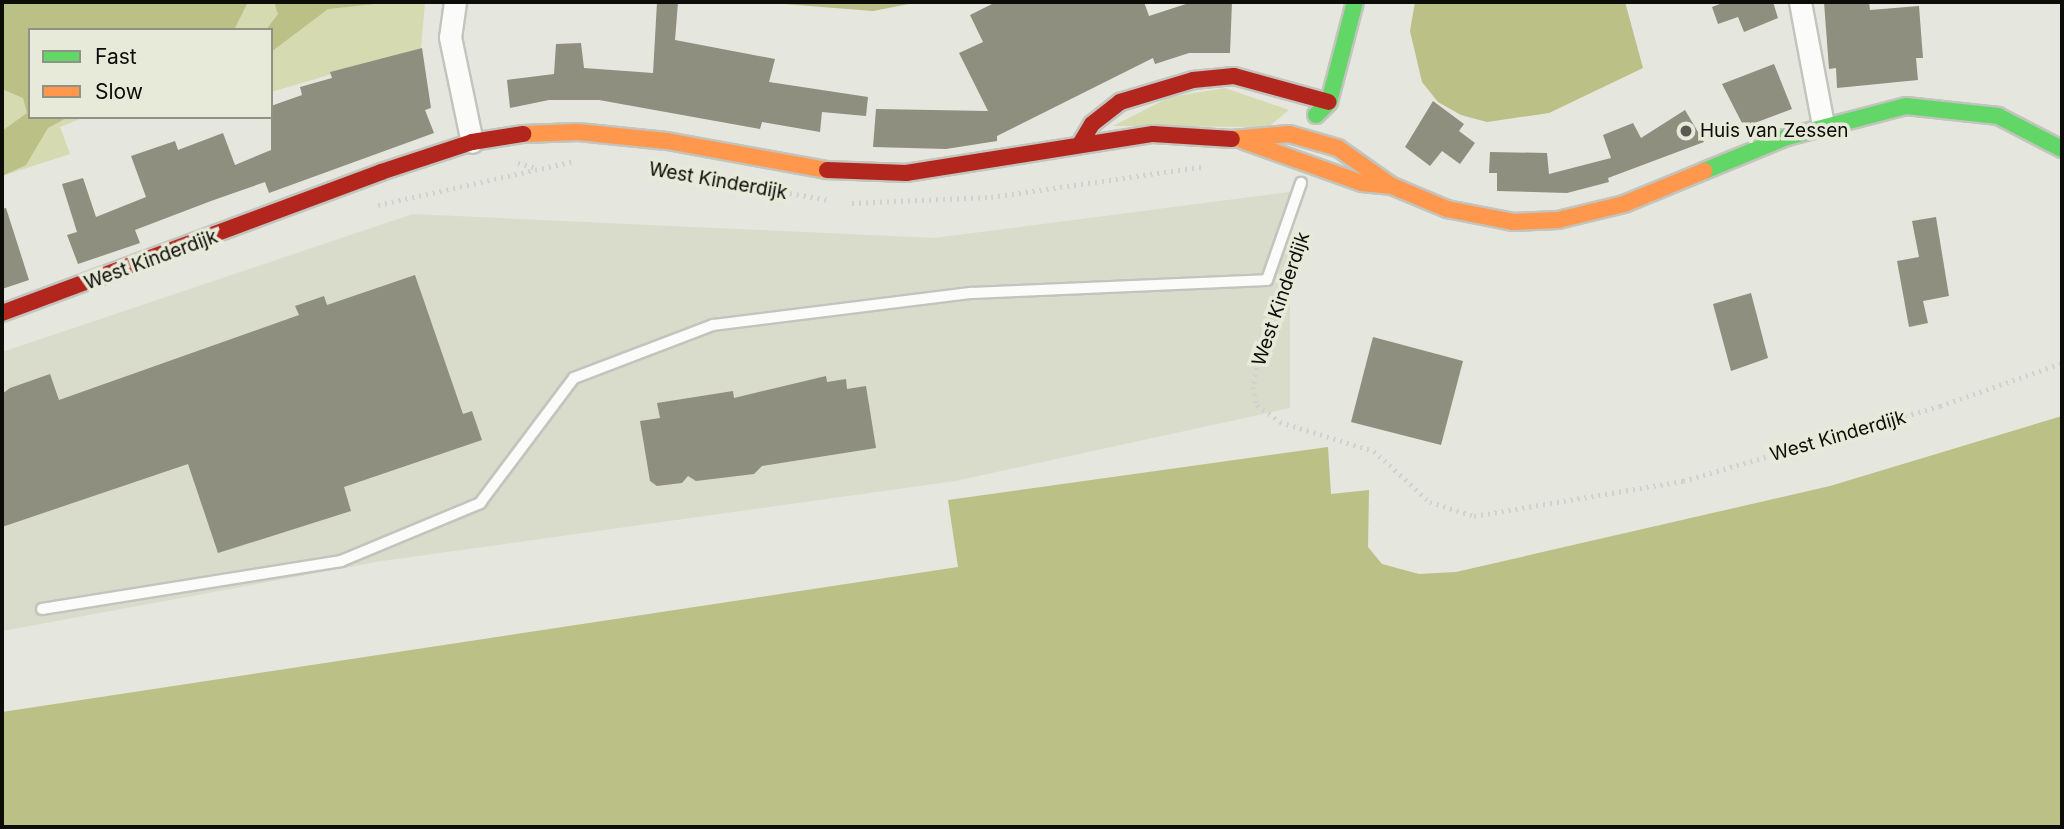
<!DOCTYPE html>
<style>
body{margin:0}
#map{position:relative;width:2064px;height:829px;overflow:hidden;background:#e5e6dd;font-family:Inter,sans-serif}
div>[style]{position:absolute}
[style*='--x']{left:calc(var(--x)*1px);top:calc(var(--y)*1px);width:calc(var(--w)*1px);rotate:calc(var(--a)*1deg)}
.built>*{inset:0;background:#d9dbcb}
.green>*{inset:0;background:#d6dab0}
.water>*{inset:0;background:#bac086}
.building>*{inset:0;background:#8e8f7f}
.path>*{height:4.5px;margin-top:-2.25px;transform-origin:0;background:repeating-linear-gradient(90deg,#d1d2cf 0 2px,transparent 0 7px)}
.roads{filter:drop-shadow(2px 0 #c3c4bd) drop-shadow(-2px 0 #c3c4bd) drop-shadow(0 2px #c3c4bd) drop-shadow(0 -2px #c3c4bd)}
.lane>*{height:10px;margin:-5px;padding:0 5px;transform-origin:5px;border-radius:5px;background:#fbfbfa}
.street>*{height:21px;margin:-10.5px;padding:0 10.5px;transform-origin:10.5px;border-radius:10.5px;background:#fbfbfa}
.fast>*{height:16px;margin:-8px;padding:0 8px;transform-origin:8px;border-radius:8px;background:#63d668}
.slow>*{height:16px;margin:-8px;padding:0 8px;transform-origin:8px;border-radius:8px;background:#ff974d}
.jam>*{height:16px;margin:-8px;padding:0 8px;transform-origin:8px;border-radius:8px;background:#b3261e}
.dots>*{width:19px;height:19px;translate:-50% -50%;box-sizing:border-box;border:4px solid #e8ead9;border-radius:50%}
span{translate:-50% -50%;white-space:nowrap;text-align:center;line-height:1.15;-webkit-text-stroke:7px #e8ead9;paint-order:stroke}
.poi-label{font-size:19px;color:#0c0d08}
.left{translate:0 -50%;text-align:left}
.street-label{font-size:19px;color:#0c0d08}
.frame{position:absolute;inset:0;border:4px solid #0c0d08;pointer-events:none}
.legend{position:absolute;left:28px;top:28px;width:245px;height:91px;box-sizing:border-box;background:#e8ead9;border:2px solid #909285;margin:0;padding:9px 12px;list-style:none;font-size:21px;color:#0c0d08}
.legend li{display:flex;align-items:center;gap:14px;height:35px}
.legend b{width:35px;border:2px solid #909285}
</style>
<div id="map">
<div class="built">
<i style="clip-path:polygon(1290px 192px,1290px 408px,955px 481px,382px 561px,2px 631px,2px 352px,413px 214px,934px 238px)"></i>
</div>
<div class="green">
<i style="clip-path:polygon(2px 2px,425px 2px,421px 48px,271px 92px,271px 30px,30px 30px,30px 117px,85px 117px,60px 127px,70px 154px,2px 176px)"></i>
<i style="clip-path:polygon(1225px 88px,1289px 110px,1268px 127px,1113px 126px,1170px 97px)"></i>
</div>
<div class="water">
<i style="clip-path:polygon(2px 2px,248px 2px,234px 30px,30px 30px,30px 117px,68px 117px,48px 128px,26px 165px,2px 176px,2px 131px,27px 113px,23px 98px,2px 89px)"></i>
<i style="clip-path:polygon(274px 2px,393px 2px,328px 9px,271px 52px,271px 30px,266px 30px,278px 14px)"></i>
<i style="clip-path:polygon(758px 2px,919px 2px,873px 11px)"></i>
<i style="clip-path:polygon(1415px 2px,1625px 2px,1643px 68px,1549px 113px,1487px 122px,1461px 115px,1438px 102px,1422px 82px,1410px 31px)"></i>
<i style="clip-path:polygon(2062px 416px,2062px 827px,2px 827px,2px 712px,958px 567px,948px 500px,1328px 447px,1331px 494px,1369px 490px,1368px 547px,1382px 564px,1419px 574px,1456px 572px,1830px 486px)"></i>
</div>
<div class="building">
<i style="clip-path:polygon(657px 2px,678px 2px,675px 40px,775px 59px,769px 82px,868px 97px,866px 116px,822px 112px,820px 132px,762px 122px,760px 129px,599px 100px,549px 100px,510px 108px,507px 80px,554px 74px,556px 44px,581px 43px,584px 68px,653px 73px)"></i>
<i style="clip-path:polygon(996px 2px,1144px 2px,1149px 16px,1192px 2px,1232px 2px,1230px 53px,1189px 53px,1155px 64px,1153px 58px,997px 136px,997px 141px,946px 149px,873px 147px,876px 109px,988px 111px,959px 53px,983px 42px,970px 15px)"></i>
<i style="clip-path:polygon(1725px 2px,1773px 2px,1778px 18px,1744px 32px,1738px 17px,1718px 24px,1712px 7px)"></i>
<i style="clip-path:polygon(1824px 2px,1869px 2px,1870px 10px,1919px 6px,1923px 58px,1916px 58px,1918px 80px,1837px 88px,1836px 68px,1829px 69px)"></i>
<i style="clip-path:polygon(422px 48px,431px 108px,425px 110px,434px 133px,269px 193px,265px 182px,211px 201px,135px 230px,140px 243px,78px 264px,67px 235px,77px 232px,62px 184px,83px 178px,96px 217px,146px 197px,131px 156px,175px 141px,178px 150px,223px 133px,235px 165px,271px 150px,271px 106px,302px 95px,300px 87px,332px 78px,330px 72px)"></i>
<i style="clip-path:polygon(1774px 64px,1792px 109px,1744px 127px,1722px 84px)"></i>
<i style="clip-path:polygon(1433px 101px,1464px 124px,1459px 131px,1475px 143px,1460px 164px,1442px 151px,1430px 166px,1405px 147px)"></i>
<i style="clip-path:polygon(1685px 110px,1704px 142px,1608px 178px,1609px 182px,1567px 193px,1497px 191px,1497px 173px,1489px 173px,1490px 152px,1547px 153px,1549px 174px,1611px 158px,1603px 135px,1633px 123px,1641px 138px)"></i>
<i style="clip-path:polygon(6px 208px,29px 280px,2px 289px,2px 209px)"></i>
<i style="clip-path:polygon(1936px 217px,1949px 296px,1923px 301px,1928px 323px,1909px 327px,1897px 261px,1919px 257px,1912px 221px)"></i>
<i style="clip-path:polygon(415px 275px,463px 414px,472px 411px,482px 440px,344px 487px,351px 511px,218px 553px,188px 464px,2px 527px,2px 394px,10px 388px,50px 374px,59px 400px,299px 315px,295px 306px,324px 296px,327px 305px)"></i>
<i style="clip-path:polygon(1751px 293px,1768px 358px,1731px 371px,1713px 304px)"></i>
<i style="clip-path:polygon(1373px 337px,1463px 361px,1441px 445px,1351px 422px)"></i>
<i style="clip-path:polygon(826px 376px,827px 382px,846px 379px,847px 389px,866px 386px,876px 448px,762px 466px,754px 474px,696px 481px,688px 476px,682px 483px,657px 486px,650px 481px,640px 421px,660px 418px,657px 403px,733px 391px,734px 398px)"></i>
</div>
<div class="path">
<i style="--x:518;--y:163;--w:20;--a:15"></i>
<i style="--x:652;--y:169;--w:180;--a:9.9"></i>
<i style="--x:852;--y:203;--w:139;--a:-2.5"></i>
<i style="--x:991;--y:197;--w:216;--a:-8.2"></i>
<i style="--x:378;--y:205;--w:198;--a:-12.6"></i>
<i style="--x:1305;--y:233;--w:129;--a:110.4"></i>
<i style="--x:1260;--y:354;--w:34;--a:102"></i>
<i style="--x:1253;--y:387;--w:18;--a:77"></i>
<i style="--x:1257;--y:405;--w:29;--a:36"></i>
<i style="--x:1280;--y:422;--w:98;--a:17.1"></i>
<i style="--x:1374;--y:451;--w:76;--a:42.3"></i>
<i style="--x:1430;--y:502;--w:46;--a:17.7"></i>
<i style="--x:1474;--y:516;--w:212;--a:-9.5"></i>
<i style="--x:1683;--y:481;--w:268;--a:-16.3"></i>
<i style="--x:1940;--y:406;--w:129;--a:-19.4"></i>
</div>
<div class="roads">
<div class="lane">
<i style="--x:42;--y:609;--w:303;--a:-9.1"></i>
<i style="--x:341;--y:561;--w:151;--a:-22.6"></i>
<i style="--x:480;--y:503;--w:156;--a:-53.1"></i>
<i style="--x:574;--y:378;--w:149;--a:-20.9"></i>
<i style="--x:713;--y:325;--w:260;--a:-7.1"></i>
<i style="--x:971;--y:293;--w:296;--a:-2.5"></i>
<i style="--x:1267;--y:280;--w:103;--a:-70.7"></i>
</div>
<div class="street">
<i style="--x:455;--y:2;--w:35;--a:98"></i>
<i style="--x:450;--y:37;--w:107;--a:78.2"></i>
<i style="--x:1800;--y:2;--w:125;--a:79.4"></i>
</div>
<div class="fast">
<i style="--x:1316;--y:115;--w:18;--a:-45"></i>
<i style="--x:1329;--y:102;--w:103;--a:-75.4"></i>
<i style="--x:1704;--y:171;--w:90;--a:-22.3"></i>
<i style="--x:1787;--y:137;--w:123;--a:-14.6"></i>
<i style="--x:1906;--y:106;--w:93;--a:6.2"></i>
<i style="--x:1998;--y:116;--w:72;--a:27.3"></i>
</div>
<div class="slow">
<i style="--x:523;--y:134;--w:55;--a:-2.1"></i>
<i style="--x:578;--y:132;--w:89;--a:5.8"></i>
<i style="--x:667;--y:141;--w:163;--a:10.3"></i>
<i style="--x:1232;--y:139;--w:57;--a:-5"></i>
<i style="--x:1289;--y:134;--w:51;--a:15.9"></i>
<i style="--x:1338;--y:148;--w:66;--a:35.1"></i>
<i style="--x:1244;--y:141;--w:125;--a:19.6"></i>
<i style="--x:1362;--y:183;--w:30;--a:6"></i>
<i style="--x:1392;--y:186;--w:60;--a:22.7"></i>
<i style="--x:1447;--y:209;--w:67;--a:11.1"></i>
<i style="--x:1513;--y:222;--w:45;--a:-2.5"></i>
<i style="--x:1558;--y:220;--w:68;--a:-13.6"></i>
<i style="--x:1624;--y:204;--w:87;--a:-22.4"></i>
</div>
<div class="jam">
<i style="--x:1080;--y:144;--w:23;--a:-59"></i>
<i style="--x:1092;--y:124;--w:36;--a:-38"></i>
<i style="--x:1120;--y:102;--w:76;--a:-16.8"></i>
<i style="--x:1193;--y:80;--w:41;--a:-5.6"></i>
<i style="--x:1234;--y:76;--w:98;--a:15.3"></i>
<i style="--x:827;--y:170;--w:79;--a:2.2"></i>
<i style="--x:906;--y:173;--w:250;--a:-9"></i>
<i style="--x:1153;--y:134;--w:79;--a:3.6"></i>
<i style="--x:2;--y:313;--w:404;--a:-20.4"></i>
<i style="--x:381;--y:172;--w:96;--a:-18.2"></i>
<i style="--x:472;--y:142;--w:52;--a:-8.9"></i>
</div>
</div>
<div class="dots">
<i style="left:1686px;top:131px;background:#585953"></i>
</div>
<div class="poi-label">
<span class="left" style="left:1700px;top:131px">Huis van Zessen</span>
</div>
<div class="street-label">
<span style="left:718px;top:181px;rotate:10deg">West Kinderdijk</span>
<span style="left:151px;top:260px;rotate:-20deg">West Kinderdijk</span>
<span style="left:1281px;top:299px;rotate:-71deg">West Kinderdijk</span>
<span style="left:1838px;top:436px;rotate:-16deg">West Kinderdijk</span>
</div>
<div class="frame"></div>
<ul class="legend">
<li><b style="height:9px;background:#63d668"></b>Fast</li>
<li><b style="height:9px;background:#ff974d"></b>Slow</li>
</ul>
</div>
